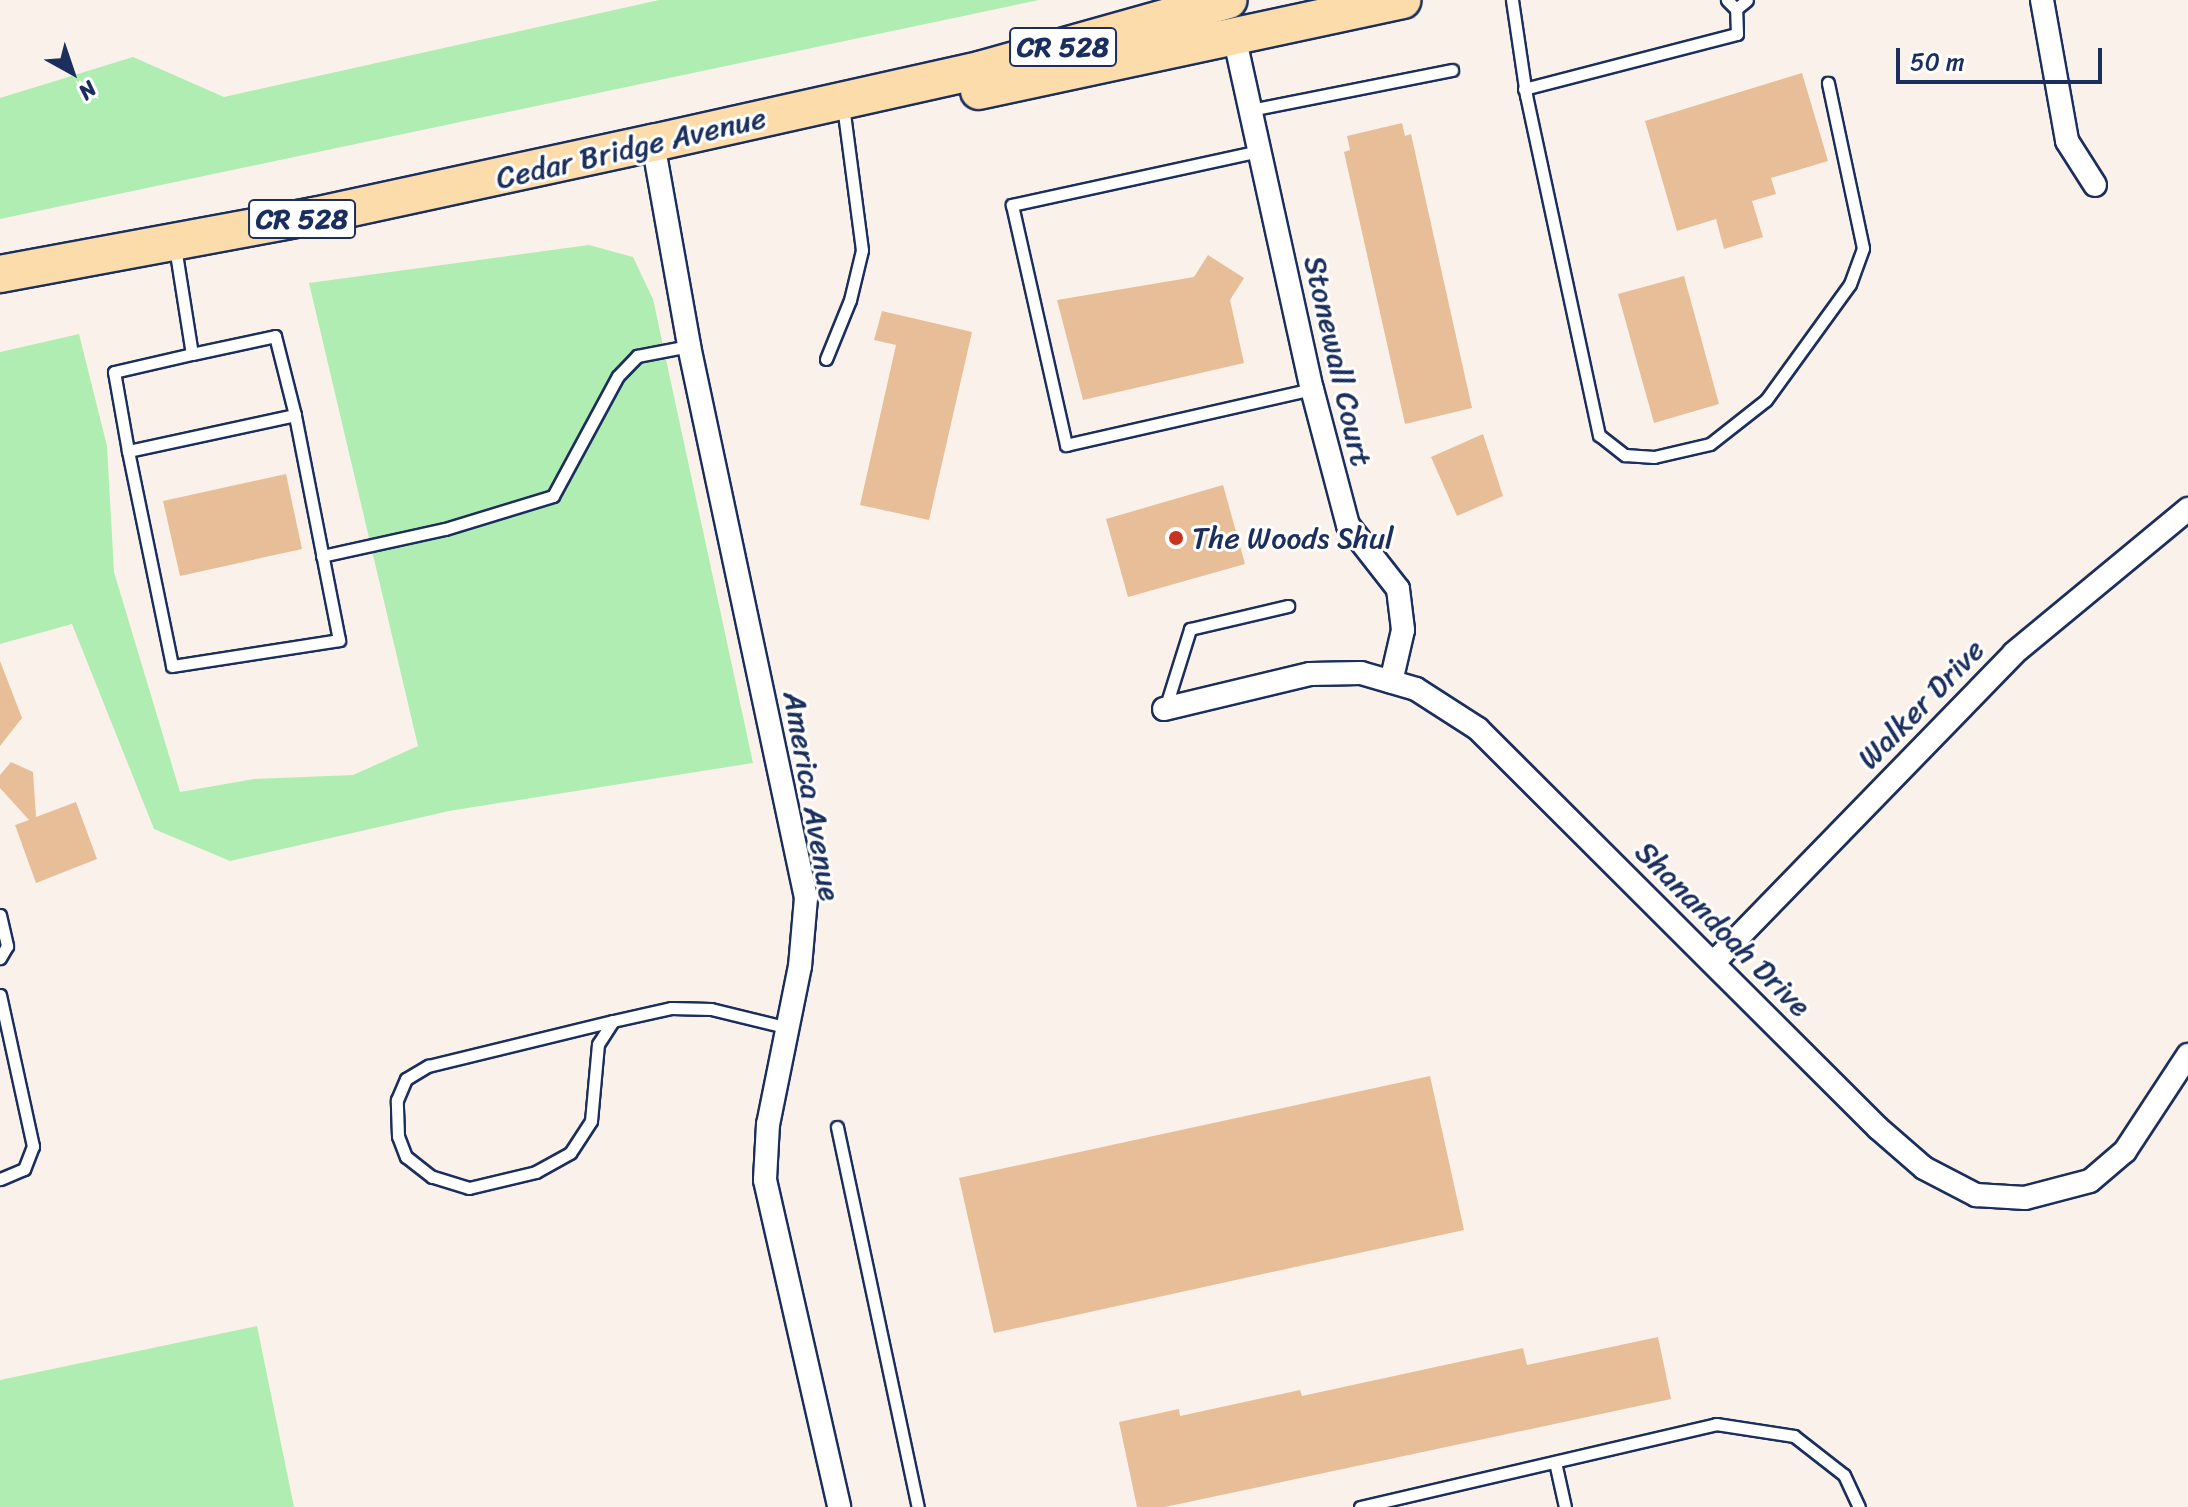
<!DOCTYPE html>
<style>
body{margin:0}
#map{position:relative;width:2188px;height:1507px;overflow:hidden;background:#faf2ea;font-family:Sriracha,sans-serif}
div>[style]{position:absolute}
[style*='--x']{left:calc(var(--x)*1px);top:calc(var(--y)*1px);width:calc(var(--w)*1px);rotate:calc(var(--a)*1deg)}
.green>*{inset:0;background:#b0edb2}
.building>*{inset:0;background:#e7be97}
.roads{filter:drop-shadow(2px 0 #1b2f5e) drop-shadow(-2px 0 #1b2f5e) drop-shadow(0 2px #1b2f5e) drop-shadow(0 -2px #1b2f5e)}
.lane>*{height:11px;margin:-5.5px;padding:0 5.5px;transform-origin:5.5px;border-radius:5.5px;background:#fff}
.street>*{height:22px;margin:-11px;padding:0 11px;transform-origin:11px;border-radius:11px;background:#fff}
.primary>*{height:36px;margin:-18px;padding:0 18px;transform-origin:18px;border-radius:18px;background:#fddcac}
.dots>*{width:22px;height:22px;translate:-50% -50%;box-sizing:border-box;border:4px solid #fff;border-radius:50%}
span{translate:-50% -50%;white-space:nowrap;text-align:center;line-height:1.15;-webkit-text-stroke:6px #fff;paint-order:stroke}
.shield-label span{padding:2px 6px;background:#fff;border:2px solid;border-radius:6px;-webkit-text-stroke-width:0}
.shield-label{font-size:28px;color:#1b2f5e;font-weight:700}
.street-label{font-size:30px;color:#1b2f5e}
.poi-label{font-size:30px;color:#1b2f5e}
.left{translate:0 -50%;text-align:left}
.north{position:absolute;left:32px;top:32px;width:80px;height:80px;-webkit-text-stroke:6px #fff;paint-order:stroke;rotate:140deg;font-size:22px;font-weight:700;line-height:32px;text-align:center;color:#1b2f5e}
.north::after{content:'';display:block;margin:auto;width:28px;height:36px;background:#1b2f5e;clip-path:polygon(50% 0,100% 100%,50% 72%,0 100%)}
.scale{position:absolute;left:1896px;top:48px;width:206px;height:36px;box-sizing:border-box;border:4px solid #1b2f5e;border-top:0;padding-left:10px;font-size:24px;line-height:28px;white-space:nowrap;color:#1b2f5e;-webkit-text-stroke:6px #fff;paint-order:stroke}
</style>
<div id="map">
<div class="green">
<i style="clip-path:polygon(659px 0,1039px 0,0 219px,0 98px,133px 57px,224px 97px)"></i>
<i style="clip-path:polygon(589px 245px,633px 257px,653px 299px,753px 763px,449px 811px,230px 861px,154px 829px,72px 624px,0 644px,0 352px,79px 334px,107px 446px,114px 572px,180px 792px,254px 779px,353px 775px,418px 746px,309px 283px)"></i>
<i style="clip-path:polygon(257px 1326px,294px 1507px,0 1507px,0 1380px)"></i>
</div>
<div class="building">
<i style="clip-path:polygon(1802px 73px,1828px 161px,1771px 178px,1776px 194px,1752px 201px,1763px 237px,1724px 249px,1716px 219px,1677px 231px,1645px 121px)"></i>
<i style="clip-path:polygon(1402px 123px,1405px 136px,1411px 134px,1472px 408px,1405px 424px,1344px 152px,1350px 150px,1347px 136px)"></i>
<i style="clip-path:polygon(1208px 255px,1244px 278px,1230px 300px,1244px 363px,1083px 400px,1057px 300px,1194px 277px)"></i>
<i style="clip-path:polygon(1684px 276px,1719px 404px,1654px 423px,1618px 294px)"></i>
<i style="clip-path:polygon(882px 311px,972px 332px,929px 520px,860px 505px,896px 345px,874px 340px)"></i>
<i style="clip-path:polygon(1483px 434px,1503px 496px,1457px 516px,1431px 457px)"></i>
<i style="clip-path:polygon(286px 474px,302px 549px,180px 576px,163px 501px)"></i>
<i style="clip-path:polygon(1223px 485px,1245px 564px,1128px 597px,1106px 519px)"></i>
<i style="clip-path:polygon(0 661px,22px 718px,0 746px)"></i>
<i style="clip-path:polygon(11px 762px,33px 772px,36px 817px,76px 802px,97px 859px,36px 883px,15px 825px,29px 820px,0 788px,0 775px)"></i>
<i style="clip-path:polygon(1430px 1076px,1464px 1230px,994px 1333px,959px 1178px)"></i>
<i style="clip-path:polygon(1658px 1337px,1671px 1399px,1165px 1507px,1137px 1507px,1119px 1422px,1179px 1409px,1180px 1416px,1300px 1390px,1302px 1396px,1523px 1348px,1527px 1365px)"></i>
</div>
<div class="roads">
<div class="lane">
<i style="--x:1512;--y:0;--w:96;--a:81.6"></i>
<i style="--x:1526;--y:95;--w:348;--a:77.9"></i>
<i style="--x:1599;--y:435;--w:33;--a:38"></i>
<i style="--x:1625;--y:455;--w:29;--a:4"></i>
<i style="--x:1654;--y:457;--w:57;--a:-13.1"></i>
<i style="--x:1710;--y:444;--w:71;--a:-38.2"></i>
<i style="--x:1766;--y:400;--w:143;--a:-54.1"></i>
<i style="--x:1850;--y:284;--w:38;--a:-70"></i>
<i style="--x:1863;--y:248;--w:169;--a:-102"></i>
<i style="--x:1736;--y:9;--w:14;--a:-39"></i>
<i style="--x:1524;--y:89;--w:220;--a:-14.5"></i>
<i style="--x:1737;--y:34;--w:25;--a:-92"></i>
<i style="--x:1736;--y:9;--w:13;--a:-135"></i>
<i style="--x:1250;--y:110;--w:206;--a:-11.2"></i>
<i style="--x:1259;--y:151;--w:253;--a:167.7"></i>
<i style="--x:1012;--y:205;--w:246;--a:77.3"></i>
<i style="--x:1066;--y:445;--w:252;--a:-12.8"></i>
<i style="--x:175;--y:247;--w:108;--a:81"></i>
<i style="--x:192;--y:354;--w:85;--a:-12.2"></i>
<i style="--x:275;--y:336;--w:81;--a:75.8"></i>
<i style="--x:295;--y:415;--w:171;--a:167.8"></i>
<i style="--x:128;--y:451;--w:80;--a:-100"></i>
<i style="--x:114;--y:372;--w:80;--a:-13"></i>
<i style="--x:826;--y:359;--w:64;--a:-67.9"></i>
<i style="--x:850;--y:300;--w:51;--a:-76.5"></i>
<i style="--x:862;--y:250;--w:146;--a:-97.5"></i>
<i style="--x:128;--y:451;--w:219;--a:78.4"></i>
<i style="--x:172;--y:666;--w:169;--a:-8.8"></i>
<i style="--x:339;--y:640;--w:229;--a:-101.1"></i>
<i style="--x:322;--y:556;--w:126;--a:-12.4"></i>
<i style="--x:445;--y:529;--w:113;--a:-17"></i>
<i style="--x:553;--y:496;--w:136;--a:-61.6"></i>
<i style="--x:618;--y:376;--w:28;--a:-46"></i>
<i style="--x:637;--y:356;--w:53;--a:-10.9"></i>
<i style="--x:1165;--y:709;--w:84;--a:-72.6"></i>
<i style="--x:1190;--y:629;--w:101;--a:-13.2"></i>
<i style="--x:0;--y:915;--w:32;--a:77"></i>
<i style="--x:7;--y:946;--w:14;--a:120"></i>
<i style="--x:0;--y:995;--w:155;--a:77.7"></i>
<i style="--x:33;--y:1146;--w:25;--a:111"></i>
<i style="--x:24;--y:1169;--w:26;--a:157"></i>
<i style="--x:613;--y:1021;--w:27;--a:123"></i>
<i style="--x:598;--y:1044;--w:77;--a:95.2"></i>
<i style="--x:591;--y:1121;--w:38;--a:123"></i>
<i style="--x:570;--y:1153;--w:39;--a:151"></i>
<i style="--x:536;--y:1172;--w:69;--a:166.6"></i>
<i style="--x:469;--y:1188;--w:39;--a:-163"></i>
<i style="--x:432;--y:1177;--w:33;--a:-142"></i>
<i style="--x:406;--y:1157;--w:22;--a:-111"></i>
<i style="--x:398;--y:1136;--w:36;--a:-92"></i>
<i style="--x:397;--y:1100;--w:23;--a:-67"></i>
<i style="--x:406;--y:1079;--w:26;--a:-31"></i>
<i style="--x:428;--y:1066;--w:190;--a:-13.7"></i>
<i style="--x:613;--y:1021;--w:59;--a:-12.6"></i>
<i style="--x:671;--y:1008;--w:40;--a:1.4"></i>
<i style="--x:711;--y:1009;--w:76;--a:13.7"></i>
<i style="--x:837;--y:1127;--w:389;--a:78"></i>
<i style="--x:1555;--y:1462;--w:46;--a:77.5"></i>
<i style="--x:1360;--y:1507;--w:366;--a:-13.1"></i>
<i style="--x:1716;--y:1424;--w:79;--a:8.7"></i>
<i style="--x:1794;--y:1436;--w:63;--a:38"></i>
<i style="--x:1844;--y:1475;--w:35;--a:65"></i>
</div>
<div class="street">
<i style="--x:2042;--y:0;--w:143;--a:79.9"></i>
<i style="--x:2067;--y:141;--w:52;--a:57.5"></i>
<i style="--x:1235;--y:40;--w:357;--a:77.6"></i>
<i style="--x:1312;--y:389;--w:141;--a:75.2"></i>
<i style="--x:1348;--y:525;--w:81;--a:52"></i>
<i style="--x:1398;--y:589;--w:41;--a:83"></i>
<i style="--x:1403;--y:630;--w:53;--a:103"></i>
<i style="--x:653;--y:143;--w:206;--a:79.9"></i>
<i style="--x:689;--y:346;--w:564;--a:78.03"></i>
<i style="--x:806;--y:898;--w:68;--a:95"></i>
<i style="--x:800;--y:966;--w:161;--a:101.4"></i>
<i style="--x:768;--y:1124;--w:56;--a:93.1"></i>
<i style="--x:765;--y:1180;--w:335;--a:77.2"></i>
<i style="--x:1164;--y:709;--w:150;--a:-13.5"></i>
<i style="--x:1310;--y:674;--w:51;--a:-1.1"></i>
<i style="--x:1361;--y:673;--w:57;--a:16.2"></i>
<i style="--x:1416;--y:689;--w:74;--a:32.8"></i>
<i style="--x:1478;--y:729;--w:565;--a:44.93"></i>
<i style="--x:1878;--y:1128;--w:61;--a:41"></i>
<i style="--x:1924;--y:1168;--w:59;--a:27.4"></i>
<i style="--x:1976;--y:1195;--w:49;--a:3.5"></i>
<i style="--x:2025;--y:1198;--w:67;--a:-14.7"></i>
<i style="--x:2090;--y:1181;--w:46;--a:-40.6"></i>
<i style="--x:2125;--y:1151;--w:115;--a:-56.7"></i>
<i style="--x:1715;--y:961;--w:429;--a:-45.8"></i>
<i style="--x:2014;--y:653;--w:226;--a:-39.6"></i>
</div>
<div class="primary">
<i style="--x:979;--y:91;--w:433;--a:-12.1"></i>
<i style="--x:0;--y:274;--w:319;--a:-10.5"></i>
<i style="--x:314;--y:216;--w:347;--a:-12.2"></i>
<i style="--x:653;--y:143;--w:338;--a:-12.6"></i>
<i style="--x:983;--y:69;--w:255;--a:-15.7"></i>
</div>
</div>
<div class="dots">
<i style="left:1176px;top:538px;background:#c8321e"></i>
</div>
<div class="shield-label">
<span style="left:1063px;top:47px">CR 528</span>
<span style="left:302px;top:219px">CR 528</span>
</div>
<div class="street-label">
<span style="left:631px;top:148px;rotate:-13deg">Cedar Bridge Avenue</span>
<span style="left:1338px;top:361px;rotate:77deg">Stonewall Court</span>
<span style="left:1921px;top:704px;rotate:-46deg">Walker Drive</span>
<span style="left:812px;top:796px;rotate:80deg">America Avenue</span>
<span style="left:1723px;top:929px;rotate:45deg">Shanandoah Drive</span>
</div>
<div class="poi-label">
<span class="left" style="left:1192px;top:538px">The Woods Shul</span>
</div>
<div class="north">N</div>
<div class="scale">50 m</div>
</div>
